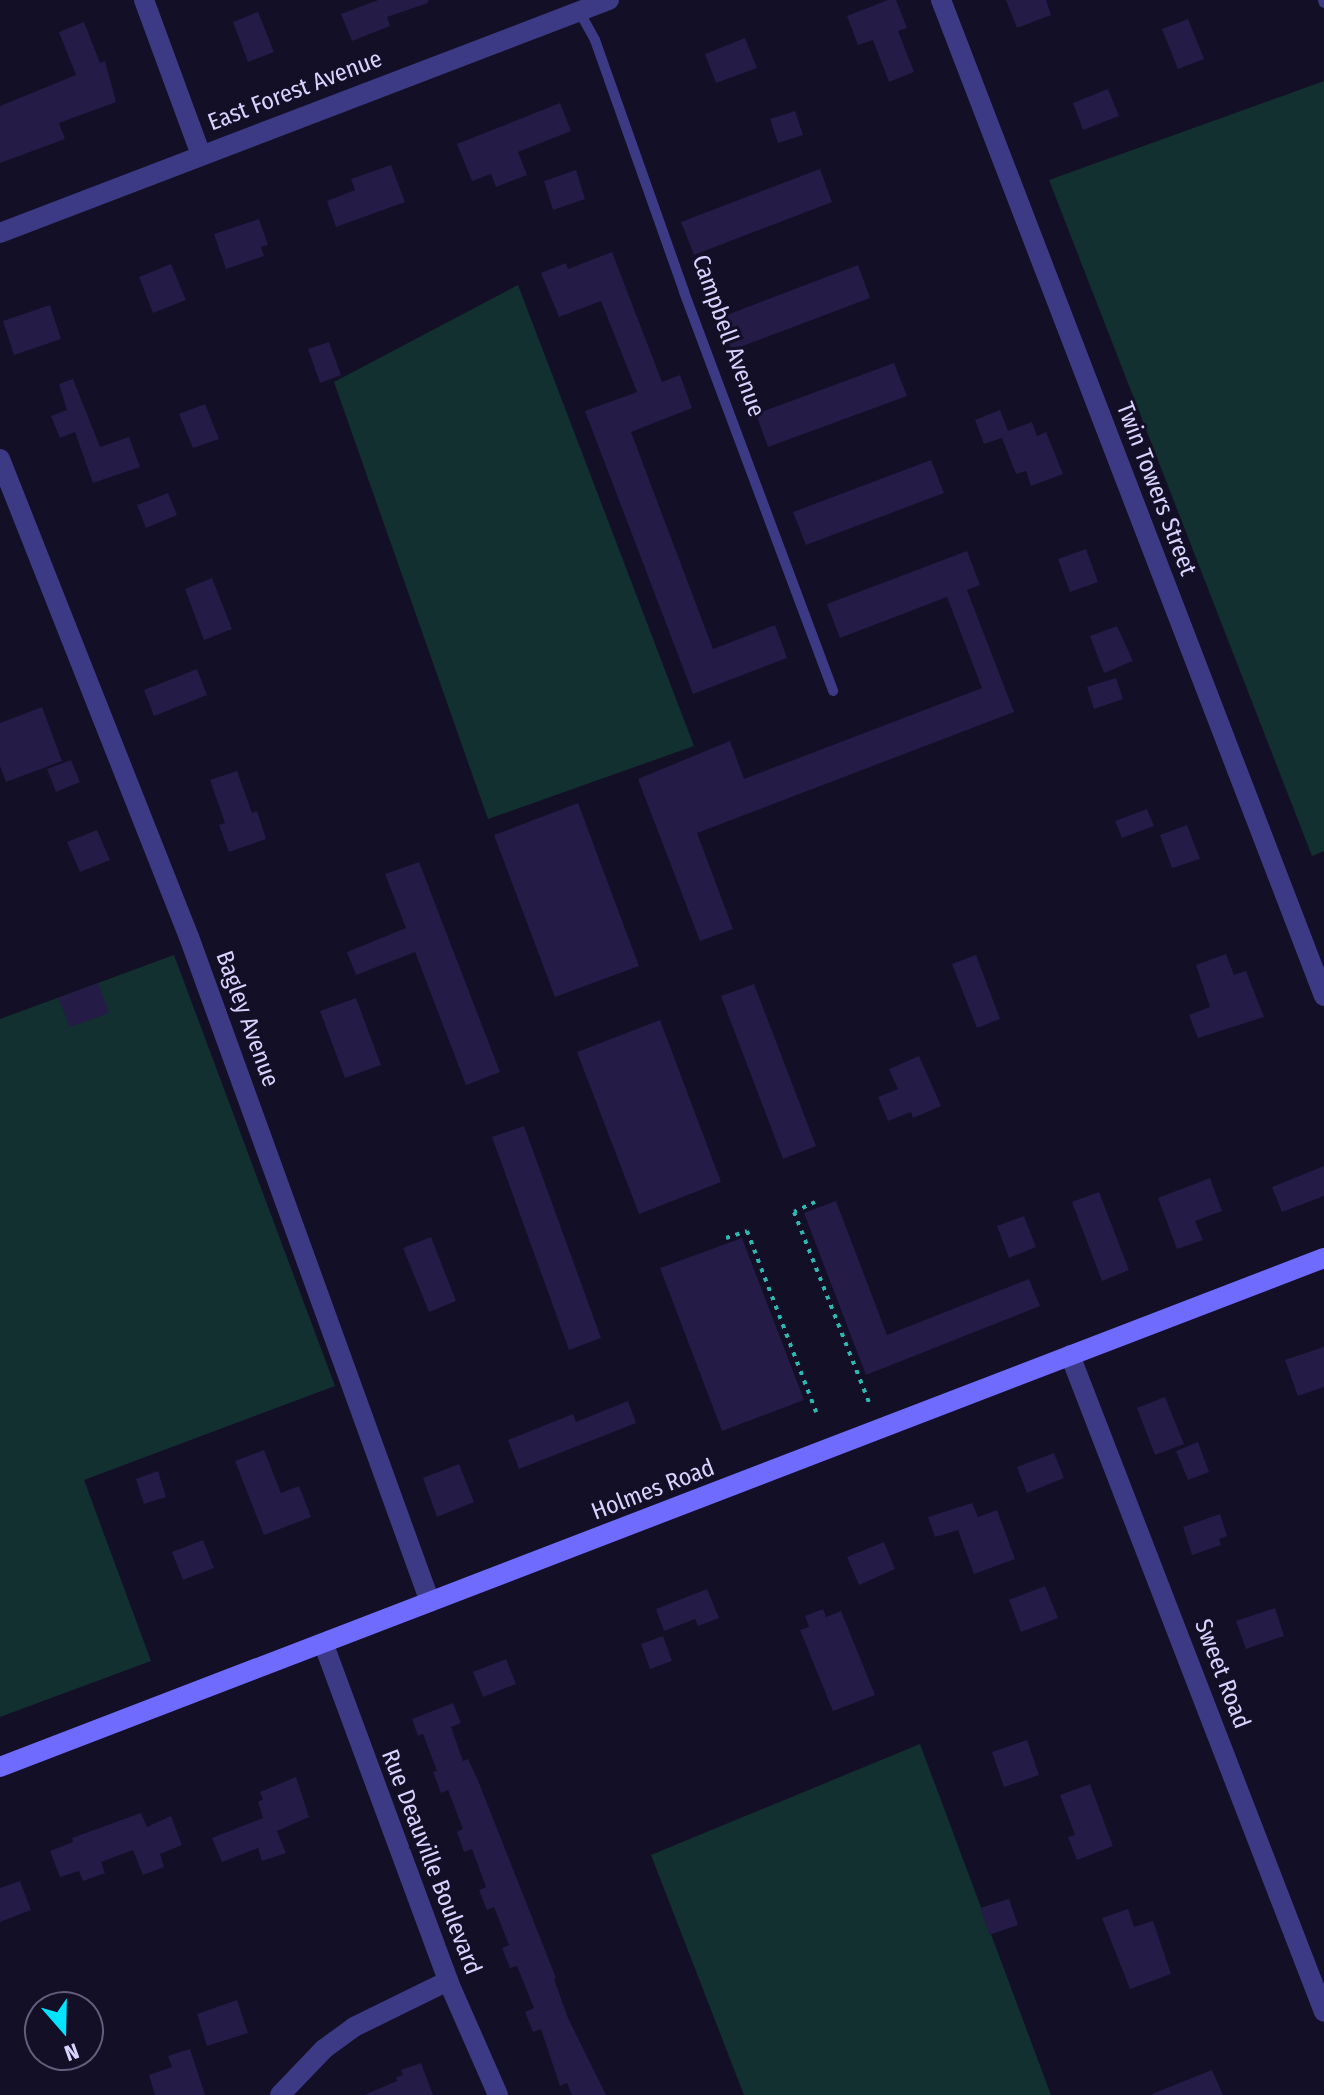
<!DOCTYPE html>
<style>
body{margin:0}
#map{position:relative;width:1324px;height:2095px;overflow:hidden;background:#130f26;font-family:"Fira Sans Condensed",sans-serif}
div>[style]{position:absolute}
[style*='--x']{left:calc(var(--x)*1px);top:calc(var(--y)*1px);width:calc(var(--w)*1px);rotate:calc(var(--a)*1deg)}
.green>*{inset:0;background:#12302f}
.building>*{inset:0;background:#241b47}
.path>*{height:4px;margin-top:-2px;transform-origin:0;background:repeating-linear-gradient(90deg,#2fb8b0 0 4px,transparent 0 10px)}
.service>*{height:10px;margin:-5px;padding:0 5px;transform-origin:5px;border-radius:5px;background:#3d3a85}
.minor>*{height:20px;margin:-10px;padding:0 10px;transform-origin:10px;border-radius:10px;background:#3d3a85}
.tertiary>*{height:20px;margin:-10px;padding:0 10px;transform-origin:10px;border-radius:10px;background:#3d3a85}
.secondary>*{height:20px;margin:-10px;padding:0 10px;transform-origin:10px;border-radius:10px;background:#6f6bff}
span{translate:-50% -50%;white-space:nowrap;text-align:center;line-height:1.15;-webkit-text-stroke:6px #130f26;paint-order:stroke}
.street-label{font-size:24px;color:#d9d4ff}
.north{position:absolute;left:24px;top:1991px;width:80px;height:80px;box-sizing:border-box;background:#130f26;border:2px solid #625e7d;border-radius:50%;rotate:160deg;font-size:22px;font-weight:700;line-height:32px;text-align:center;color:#d9d4ff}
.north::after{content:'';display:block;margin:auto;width:28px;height:36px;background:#00e5ff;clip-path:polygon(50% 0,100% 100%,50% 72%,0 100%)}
</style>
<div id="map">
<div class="green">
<i style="clip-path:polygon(1324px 81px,1324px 851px,1312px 856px,1049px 180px)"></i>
<i style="clip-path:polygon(518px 285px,694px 746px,488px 819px,334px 382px)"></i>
<i style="clip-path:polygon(174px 955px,335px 1386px,84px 1480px,151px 1661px,0 1717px,0 1019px)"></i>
<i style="clip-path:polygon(920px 1744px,1051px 2095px,744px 2095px,651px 1855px)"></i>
</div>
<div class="building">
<i style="clip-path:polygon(378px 0,428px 0,428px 3px,387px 17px,390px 26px,352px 41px,341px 14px)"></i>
<i style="clip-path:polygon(888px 0,896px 0,907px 28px,898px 31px,914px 72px,889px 82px,873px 40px,858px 45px,847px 16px)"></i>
<i style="clip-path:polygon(1006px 0,1046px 0,1051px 15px,1017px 28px)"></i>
<i style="clip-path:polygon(258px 12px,274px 52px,248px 62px,233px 22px)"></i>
<i style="clip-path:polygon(1188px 19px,1204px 59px,1178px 69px,1162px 29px)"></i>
<i style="clip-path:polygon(84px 22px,100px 63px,105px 61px,116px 102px,59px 123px,65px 139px,0 163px,0 106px,76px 75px,59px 32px)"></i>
<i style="clip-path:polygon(745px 38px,757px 68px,716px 83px,705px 54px)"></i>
<i style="clip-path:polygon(1108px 89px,1119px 116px,1083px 130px,1073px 103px)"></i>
<i style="clip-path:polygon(560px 103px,571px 131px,518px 152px,527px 175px,496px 187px,491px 174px,472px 181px,457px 144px)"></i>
<i style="clip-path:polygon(795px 111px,803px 135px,778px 143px,770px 119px)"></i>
<i style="clip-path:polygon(391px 165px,405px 202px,336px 227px,327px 201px,355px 190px,351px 179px)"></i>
<i style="clip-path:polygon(820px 169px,832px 202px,694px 255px,681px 222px)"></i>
<i style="clip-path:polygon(576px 170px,585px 199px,553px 210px,544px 181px)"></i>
<i style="clip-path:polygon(259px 219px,268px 245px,261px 247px,264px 256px,226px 269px,214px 234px)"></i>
<i style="clip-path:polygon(612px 252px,662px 382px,680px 375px,692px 408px,631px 432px,713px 649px,775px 625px,787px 658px,693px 694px,585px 411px,637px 392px,601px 301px,559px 317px,541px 273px,566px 263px,568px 269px)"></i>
<i style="clip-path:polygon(171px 264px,186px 300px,153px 313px,139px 277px)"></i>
<i style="clip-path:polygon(858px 265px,870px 298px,732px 350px,719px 318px)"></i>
<i style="clip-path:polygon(50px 305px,61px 339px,14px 355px,3px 321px)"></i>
<i style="clip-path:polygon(329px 342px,341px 375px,320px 383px,308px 349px)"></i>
<i style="clip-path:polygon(894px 363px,907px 396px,768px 447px,756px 414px)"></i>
<i style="clip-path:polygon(73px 379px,100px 447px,129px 437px,140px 467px,93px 483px,75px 432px,60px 438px,51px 416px,67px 410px,59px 384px)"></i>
<i style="clip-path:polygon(205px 404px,219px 439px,193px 448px,179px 414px)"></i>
<i style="clip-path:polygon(1000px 410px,1008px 431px,1032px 422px,1037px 436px,1046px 432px,1063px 474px,1031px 486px,1026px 471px,1016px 474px,1002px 438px,984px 444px,975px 420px)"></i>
<i style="clip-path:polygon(931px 460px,944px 493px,806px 545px,793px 512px)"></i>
<i style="clip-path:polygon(168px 493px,177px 515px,146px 528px,137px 505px)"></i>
<i style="clip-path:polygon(1086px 549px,1098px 582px,1070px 592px,1058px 559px)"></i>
<i style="clip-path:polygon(967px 551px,980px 585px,967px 590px,1014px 712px,697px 833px,733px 929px,700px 941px,638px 779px,730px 741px,744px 779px,982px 688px,947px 597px,840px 638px,827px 604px)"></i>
<i style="clip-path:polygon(212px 578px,232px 629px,204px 640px,185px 589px)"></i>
<i style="clip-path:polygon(1117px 626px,1133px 661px,1104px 673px,1090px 636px)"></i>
<i style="clip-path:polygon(197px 669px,207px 695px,154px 716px,144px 690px)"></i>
<i style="clip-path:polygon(1116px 678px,1123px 699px,1094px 709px,1087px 687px)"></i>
<i style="clip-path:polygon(42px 707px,62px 761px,6px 782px,0 766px,0 723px)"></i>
<i style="clip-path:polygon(71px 760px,80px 782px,56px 792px,47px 769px)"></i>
<i style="clip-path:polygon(237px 771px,252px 813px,257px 811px,266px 839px,229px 852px,219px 825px,225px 823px,210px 780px)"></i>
<i style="clip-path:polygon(578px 803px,639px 966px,555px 997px,494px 835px)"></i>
<i style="clip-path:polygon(1147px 809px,1154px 826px,1122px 838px,1115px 821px)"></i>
<i style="clip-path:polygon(1187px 825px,1200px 859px,1172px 868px,1160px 835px)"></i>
<i style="clip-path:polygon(97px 830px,110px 860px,80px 872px,67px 842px)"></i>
<i style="clip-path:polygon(419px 862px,500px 1072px,466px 1085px,415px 952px,356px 975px,347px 952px,406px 928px,385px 874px)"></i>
<i style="clip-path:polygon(1226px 954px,1234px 975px,1246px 971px,1264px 1017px,1198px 1038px,1189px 1015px,1210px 1007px,1196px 965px)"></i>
<i style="clip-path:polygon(976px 955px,1000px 1019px,977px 1028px,952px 964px)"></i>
<i style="clip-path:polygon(98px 983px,109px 1013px,70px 1027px,58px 998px)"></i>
<i style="clip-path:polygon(754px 984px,816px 1146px,783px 1159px,721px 996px)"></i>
<i style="clip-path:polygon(356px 998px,381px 1065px,345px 1078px,320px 1011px)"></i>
<i style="clip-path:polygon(660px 1020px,721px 1182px,639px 1214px,577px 1052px)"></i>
<i style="clip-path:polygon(919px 1056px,941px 1106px,913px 1118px,911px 1112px,888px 1121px,878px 1097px,898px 1089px,889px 1069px)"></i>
<i style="clip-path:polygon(524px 1126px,601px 1338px,569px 1350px,492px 1137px)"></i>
<i style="clip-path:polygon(1324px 1166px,1324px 1196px,1282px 1212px,1272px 1187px)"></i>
<i style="clip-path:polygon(1210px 1178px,1222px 1211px,1195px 1221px,1203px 1240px,1177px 1249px,1158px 1198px)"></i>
<i style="clip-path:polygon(1099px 1192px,1129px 1270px,1102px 1281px,1072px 1202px)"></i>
<i style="clip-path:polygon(836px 1201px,887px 1335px,1029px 1279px,1040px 1306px,866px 1375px,804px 1213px)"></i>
<i style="clip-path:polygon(1024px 1216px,1036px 1247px,1009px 1258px,997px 1226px)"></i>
<i style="clip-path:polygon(431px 1237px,456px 1301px,429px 1312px,403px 1248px)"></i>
<i style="clip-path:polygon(742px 1238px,804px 1400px,722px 1431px,660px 1268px)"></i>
<i style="clip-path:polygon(1324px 1347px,1324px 1387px,1298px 1396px,1285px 1360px)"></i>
<i style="clip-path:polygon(1165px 1397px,1184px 1444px,1155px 1455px,1137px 1408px)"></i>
<i style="clip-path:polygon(628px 1401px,636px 1423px,519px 1469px,508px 1440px,573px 1414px,576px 1422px)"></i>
<i style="clip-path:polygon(1198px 1442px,1209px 1472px,1188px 1480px,1176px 1451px)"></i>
<i style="clip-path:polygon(264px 1450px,281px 1493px,299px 1486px,311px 1517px,264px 1535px,235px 1461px)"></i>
<i style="clip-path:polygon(1054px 1453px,1064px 1478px,1027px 1493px,1017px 1467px)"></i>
<i style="clip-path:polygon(459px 1464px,474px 1502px,437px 1517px,423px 1478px)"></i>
<i style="clip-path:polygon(158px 1471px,166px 1497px,144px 1504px,136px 1479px)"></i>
<i style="clip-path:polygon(972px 1503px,978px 1517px,997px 1510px,1015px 1559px,974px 1574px,958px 1530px,935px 1537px,928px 1517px)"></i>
<i style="clip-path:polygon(1220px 1514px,1227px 1536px,1219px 1539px,1221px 1545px,1192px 1555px,1183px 1527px)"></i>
<i style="clip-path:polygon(203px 1540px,214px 1568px,183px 1580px,172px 1552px)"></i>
<i style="clip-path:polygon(884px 1542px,895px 1569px,859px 1585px,847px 1557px)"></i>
<i style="clip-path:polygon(1045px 1586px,1058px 1618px,1021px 1632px,1009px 1600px)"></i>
<i style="clip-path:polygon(707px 1589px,719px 1618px,698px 1626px,695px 1619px,664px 1631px,656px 1609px)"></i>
<i style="clip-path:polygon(1275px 1608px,1284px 1636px,1246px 1649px,1236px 1621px)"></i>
<i style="clip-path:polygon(823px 1609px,826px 1617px,841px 1611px,875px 1695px,833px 1711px,800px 1630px,809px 1627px,805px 1616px)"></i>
<i style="clip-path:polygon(663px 1636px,672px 1661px,650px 1669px,641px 1644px)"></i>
<i style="clip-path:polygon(506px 1659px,516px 1684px,483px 1697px,473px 1672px)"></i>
<i style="clip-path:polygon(453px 1703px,461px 1723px,451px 1727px,463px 1761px,468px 1759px,477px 1778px,556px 1978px,554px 1979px,568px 2018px,606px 2095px,572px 2095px,567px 2083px,560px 2086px,541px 2029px,533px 2032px,525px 2012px,534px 2008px,517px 1966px,510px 1968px,502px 1948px,509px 1945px,494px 1907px,487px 1910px,479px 1890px,486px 1887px,472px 1849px,464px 1852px,457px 1832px,463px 1829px,448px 1790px,441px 1793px,433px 1772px,437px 1771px,423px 1734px,418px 1736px,412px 1719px)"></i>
<i style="clip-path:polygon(1027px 1740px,1039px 1775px,1004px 1787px,992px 1752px)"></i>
<i style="clip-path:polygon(296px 1777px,309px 1817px,277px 1831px,286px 1853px,262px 1861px,258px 1848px,222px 1862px,212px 1838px,263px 1818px,258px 1802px,263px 1799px,260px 1792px)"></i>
<i style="clip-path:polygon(1090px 1784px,1113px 1846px,1077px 1860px,1068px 1837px,1075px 1835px,1060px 1795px)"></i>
<i style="clip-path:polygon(141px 1813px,147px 1827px,171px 1816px,182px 1845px,160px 1854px,164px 1867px,143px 1875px,133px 1850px,101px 1862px,105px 1873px,83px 1881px,79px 1871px,60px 1877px,50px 1851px,73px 1842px,72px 1838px)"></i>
<i style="clip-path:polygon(20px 1881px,31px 1910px,0 1922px,0 1888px)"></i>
<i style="clip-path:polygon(1009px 1899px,1018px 1925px,989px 1935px,980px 1908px)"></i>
<i style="clip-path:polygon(1128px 1909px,1134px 1927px,1153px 1921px,1171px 1974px,1130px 1989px,1102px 1918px)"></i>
<i style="clip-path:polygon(237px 2000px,248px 2033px,207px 2046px,197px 2014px)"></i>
<i style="clip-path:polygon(190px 2049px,205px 2095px,155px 2095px,149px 2075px,172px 2067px,168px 2056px)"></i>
<i style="clip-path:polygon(421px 2063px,433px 2095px,364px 2095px,397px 2081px,396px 2077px,403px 2075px,401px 2070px)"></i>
<i style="clip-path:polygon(1212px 2070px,1223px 2095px,1153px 2095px,1152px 2094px)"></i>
</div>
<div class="path">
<i style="--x:815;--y:1202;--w:23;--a:155"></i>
<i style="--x:794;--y:1212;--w:207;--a:68.5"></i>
<i style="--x:726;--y:1238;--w:22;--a:-18"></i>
<i style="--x:747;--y:1231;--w:194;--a:69.1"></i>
</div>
<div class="service">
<i style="--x:1323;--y:0;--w:3;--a:72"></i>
<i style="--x:579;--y:11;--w:33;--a:61"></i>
<i style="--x:595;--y:40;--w:267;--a:70.5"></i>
<i style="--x:684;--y:292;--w:426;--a:69.5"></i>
</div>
<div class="minor">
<i style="--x:144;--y:0;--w:165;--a:69.8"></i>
<i style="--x:941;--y:0;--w:1067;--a:68.97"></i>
<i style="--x:0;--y:459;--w:514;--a:68.43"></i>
<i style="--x:189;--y:937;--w:707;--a:70.08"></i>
<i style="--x:1070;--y:1355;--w:704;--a:68.86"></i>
<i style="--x:324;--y:1645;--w:358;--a:69.7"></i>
<i style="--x:448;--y:1981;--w:124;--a:66.3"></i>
<i style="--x:280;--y:2095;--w:64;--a:-46.3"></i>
<i style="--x:324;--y:2049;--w:37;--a:-36"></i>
<i style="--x:354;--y:2027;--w:105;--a:-26.1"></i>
</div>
<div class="tertiary">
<i style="--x:0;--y:233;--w:652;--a:-20.94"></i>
</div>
<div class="secondary">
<i style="--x:0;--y:1767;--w:1418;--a:-21.03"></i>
</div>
<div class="street-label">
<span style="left:295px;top:91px;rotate:-21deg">East Forest Avenue</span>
<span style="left:728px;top:336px;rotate:70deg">Campbell Avenue</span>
<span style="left:1156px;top:489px;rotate:69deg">Twin Towers Street</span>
<span style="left:247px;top:1019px;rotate:70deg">Bagley Avenue</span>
<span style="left:653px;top:1490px;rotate:-21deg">Holmes Road</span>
<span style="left:1222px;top:1674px;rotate:69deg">Sweet Road</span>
<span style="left:431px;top:1862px;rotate:69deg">Rue Deauville Boulevard</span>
</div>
<div class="north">N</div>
</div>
